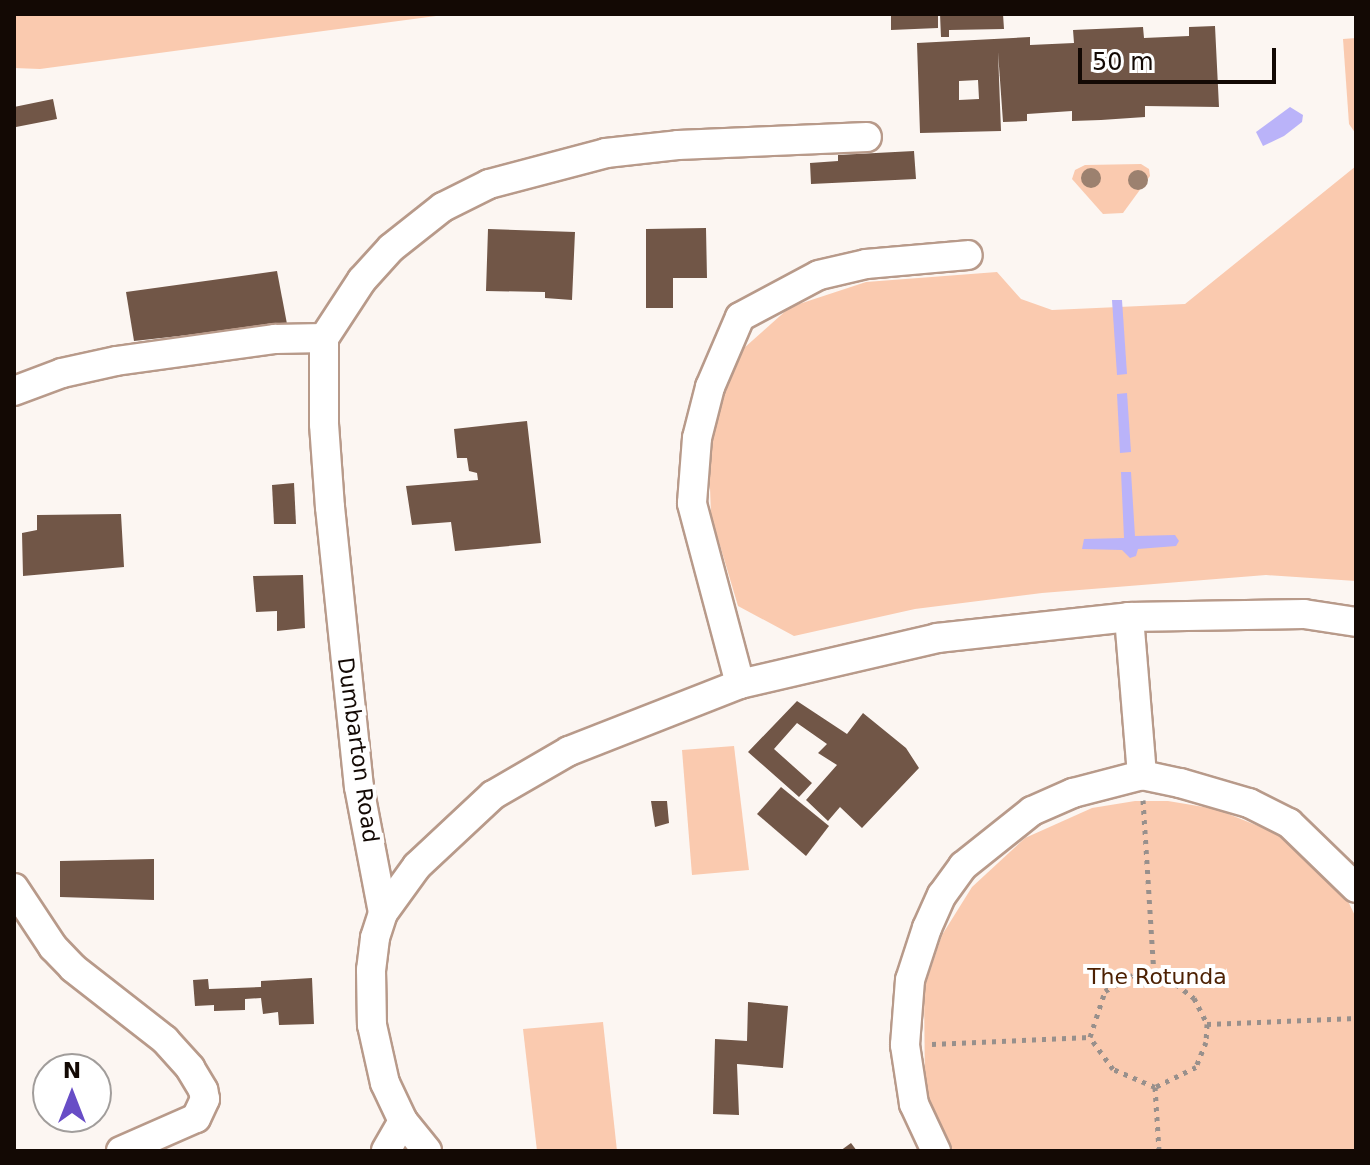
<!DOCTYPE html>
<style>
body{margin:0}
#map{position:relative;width:1370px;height:1165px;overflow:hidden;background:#fcf6f2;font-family:"DejaVu Sans",sans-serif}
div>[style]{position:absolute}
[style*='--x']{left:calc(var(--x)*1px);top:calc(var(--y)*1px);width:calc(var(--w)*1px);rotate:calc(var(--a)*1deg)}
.green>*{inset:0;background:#facaaf}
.water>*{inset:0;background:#bab3f9}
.building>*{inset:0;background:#715647}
.path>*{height:5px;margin-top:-2.5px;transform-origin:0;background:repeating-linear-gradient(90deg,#98908c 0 4px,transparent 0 10px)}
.roads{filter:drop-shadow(2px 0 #b89a8a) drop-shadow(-2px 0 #b89a8a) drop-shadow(0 2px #b89a8a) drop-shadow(0 -2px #b89a8a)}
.minor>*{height:28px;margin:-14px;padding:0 14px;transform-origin:14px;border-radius:14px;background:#fff}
.trees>*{width:20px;height:20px;margin:-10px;border-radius:50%;background:#9c816f}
span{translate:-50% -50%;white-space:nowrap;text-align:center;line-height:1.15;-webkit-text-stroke:8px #fff;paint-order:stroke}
.street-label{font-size:22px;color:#130904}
.park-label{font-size:22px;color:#4d2103}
.frame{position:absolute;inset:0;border:16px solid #130904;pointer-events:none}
.north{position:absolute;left:32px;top:1053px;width:80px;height:80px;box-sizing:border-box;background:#fff;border:2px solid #a19d9b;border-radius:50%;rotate:0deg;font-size:22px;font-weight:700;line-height:32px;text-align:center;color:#130904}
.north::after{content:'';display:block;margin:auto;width:28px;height:36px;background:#684dc6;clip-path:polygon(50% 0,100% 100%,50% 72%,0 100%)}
.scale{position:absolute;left:1078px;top:48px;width:198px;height:36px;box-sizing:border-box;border:4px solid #130904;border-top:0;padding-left:10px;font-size:24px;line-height:28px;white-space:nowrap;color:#130904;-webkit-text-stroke:6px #fff;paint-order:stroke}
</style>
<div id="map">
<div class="green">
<i style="clip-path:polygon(14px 14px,451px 14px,40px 69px,14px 68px)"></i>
<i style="clip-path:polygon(1356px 38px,1356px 134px,1349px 124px,1343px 39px)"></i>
<i style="clip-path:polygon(1141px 164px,1149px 169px,1150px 176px,1123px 213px,1103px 214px,1072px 179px,1075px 170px,1085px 165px)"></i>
<i style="clip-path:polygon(1356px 166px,1356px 581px,1266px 575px,1042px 593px,915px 609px,794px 636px,738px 606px,711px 515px,708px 433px,735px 356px,790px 307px,866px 282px,997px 272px,1021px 299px,1052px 310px,1185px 304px)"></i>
<i style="clip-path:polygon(734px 746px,749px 870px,692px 875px,682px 750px)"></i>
<i style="clip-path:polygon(1135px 801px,1168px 801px,1216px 809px,1276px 833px,1349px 903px,1356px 918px,1354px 1151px,951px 1151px,925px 1089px,924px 989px,942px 935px,972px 887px,1025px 838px,1092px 808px)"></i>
<i style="clip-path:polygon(603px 1022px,617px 1151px,537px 1151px,523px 1029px)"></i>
</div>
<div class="water">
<i style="clip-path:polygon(1290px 107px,1303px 115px,1302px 122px,1284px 136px,1263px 146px,1256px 132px)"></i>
<i style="clip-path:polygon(1112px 300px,1122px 300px,1127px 374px,1117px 375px)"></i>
<i style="clip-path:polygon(1127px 393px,1131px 452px,1120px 453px,1117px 394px)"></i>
<i style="clip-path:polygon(1121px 472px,1131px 472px,1135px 536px,1175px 535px,1179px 541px,1176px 546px,1138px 549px,1136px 556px,1130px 558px,1122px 550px,1082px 549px,1084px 539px,1124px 538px)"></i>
</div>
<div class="building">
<i style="clip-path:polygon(891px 14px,938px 14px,938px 28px,891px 30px)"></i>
<i style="clip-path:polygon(940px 14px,1003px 14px,1004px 29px,949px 30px,949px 37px,941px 37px)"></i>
<i style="clip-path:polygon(evenodd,1215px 26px,1219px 107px,1145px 106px,1145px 117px,1101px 120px,1072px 121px,1072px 111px,1027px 114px,1027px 121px,1003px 122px,998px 52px,1001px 131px,920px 133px,917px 43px,1030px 37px,1030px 45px,1074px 43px,1073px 30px,1143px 27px,1144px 38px,1189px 36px,1189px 27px,1215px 26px,978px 80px,979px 99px,959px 100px,959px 81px,978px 80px)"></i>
<i style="clip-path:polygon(53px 99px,57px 119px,16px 127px,14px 107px)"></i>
<i style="clip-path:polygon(914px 151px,916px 179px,811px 184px,810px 163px,838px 161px,838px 155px)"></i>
<i style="clip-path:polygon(706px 228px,707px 278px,673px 278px,673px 308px,646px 308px,646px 229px)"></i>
<i style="clip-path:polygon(488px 229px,575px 232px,572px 300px,545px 298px,545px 292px,486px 291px)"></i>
<i style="clip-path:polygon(277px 271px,287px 324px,134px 341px,126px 292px)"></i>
<i style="clip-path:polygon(527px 421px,541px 543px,455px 551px,451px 522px,412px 525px,406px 486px,478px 480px,477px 473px,469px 471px,467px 458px,457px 458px,454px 429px)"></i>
<i style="clip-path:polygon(294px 483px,296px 524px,274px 524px,272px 485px)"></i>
<i style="clip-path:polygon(121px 514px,124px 567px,23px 576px,22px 533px,37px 530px,37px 515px)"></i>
<i style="clip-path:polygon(303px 575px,305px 628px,277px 631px,277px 611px,256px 612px,253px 576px)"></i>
<i style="clip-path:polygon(797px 701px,847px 734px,863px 713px,906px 748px,919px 768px,862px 828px,840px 807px,828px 821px,806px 800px,837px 765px,818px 753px,827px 744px,797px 723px,774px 749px,812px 783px,799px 797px,748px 752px)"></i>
<i style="clip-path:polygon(781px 787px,829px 826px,806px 856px,757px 814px)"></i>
<i style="clip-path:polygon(651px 801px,667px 801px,669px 823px,655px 827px)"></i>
<i style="clip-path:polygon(154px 859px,154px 900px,60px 897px,60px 861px)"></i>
<i style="clip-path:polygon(312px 978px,314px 1024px,279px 1025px,278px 1012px,263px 1014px,261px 998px,245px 999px,245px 1010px,214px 1011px,214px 1005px,195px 1006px,193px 980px,208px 979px,209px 989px,261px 987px,261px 981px)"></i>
<i style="clip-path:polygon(748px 1002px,788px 1006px,783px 1068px,737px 1064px,739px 1115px,713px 1114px,715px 1039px,747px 1041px)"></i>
<i style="clip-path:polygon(851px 1143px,857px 1151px,840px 1151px)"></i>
</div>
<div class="path">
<i style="--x:1143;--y:800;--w:174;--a:86.4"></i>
<i style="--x:1154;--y:974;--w:24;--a:24"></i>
<i style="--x:1176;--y:984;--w:23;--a:38"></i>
<i style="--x:1194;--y:998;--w:29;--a:63"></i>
<i style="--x:1207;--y:1024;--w:18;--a:93"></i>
<i style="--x:1206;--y:1042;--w:27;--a:112"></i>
<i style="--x:1196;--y:1067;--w:46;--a:154"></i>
<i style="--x:1155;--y:1087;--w:46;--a:-156.8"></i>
<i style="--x:1113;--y:1069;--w:39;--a:-126"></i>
<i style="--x:1090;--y:1037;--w:48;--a:-71.9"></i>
<i style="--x:1105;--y:991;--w:32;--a:-30"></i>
<i style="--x:1133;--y:975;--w:21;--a:-3"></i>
<i style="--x:1207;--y:1024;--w:149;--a:-2.3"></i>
<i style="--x:932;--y:1044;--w:158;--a:-2.5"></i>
<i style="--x:1155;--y:1087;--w:64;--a:86.4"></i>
</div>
<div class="roads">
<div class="minor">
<i style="--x:324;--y:338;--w:86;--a:90"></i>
<i style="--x:324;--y:424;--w:83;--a:85.9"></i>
<i style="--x:330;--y:507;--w:281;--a:84.1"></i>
<i style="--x:359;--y:787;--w:128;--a:79.2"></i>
<i style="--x:383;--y:913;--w:26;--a:108"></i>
<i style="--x:375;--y:938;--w:32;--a:97"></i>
<i style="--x:371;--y:970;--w:55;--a:89"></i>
<i style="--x:372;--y:1025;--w:59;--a:77.4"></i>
<i style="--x:385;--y:1083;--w:42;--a:64.7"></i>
<i style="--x:403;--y:1121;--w:34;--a:120"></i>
<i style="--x:324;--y:338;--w:69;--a:-56.8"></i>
<i style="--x:362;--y:280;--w:43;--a:-47.8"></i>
<i style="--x:391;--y:248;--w:66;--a:-38.3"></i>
<i style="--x:443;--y:207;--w:51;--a:-26.6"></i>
<i style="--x:489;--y:184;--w:121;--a:-14.8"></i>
<i style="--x:606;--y:153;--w:72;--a:-6.3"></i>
<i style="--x:678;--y:145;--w:189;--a:-2.4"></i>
<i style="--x:14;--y:391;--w:51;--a:-20.6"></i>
<i style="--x:62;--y:373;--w:55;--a:-12.5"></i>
<i style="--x:116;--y:361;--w:161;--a:-7.9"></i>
<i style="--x:275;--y:339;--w:49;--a:-1.2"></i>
<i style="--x:1129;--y:617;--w:159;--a:85.3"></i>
<i style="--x:740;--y:684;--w:187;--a:-104.9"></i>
<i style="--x:692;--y:503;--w:65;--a:-85.6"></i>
<i style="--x:697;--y:438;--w:53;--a:-75.7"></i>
<i style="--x:710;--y:387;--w:76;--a:-66.8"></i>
<i style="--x:740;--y:317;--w:89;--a:-28"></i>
<i style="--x:819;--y:275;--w:48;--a:-13.2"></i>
<i style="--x:866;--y:264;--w:102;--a:-5"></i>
<i style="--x:14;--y:888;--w:71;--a:56.5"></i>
<i style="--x:53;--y:947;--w:29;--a:46"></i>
<i style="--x:73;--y:968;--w:117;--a:38"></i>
<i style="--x:165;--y:1040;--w:38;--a:48"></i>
<i style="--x:190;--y:1068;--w:26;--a:59"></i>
<i style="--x:203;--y:1090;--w:9;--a:77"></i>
<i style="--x:205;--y:1099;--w:21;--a:115"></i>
<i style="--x:196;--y:1118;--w:82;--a:156.3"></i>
<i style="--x:383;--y:913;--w:58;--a:-54.1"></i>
<i style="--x:417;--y:866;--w:104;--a:-43.1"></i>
<i style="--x:493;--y:795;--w:88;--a:-30.1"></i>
<i style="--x:569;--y:751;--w:184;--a:-21.4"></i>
<i style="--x:740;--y:684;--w:202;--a:-13.1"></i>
<i style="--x:937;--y:638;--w:193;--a:-6.2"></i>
<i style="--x:1129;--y:617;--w:175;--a:-1"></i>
<i style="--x:1304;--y:614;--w:53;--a:8.7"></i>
<i style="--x:403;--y:1121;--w:38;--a:51"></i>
<i style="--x:936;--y:1151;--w:52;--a:-115.1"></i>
<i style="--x:914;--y:1104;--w:60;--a:-98.7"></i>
<i style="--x:905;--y:1045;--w:65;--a:-85.6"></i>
<i style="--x:910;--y:980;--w:55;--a:-71.9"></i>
<i style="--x:927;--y:928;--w:36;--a:-66"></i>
<i style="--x:942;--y:895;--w:36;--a:-54"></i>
<i style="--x:963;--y:866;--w:88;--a:-38.6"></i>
<i style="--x:1032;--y:811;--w:45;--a:-23.7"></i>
<i style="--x:1073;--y:793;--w:71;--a:-14.6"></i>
<i style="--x:1142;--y:775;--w:39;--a:12"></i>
<i style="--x:1180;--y:783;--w:72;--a:16.2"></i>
<i style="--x:1249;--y:803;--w:45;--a:26.6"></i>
<i style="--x:1289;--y:823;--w:93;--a:44.1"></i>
</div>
</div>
<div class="trees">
<i style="left:1091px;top:178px"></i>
<i style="left:1138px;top:180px"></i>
</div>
<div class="street-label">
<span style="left:358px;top:750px;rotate:82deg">Dumbarton Road</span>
</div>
<div class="park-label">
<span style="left:1157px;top:977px">The Rotunda</span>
</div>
<div class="frame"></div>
<div class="north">N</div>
<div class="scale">50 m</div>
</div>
